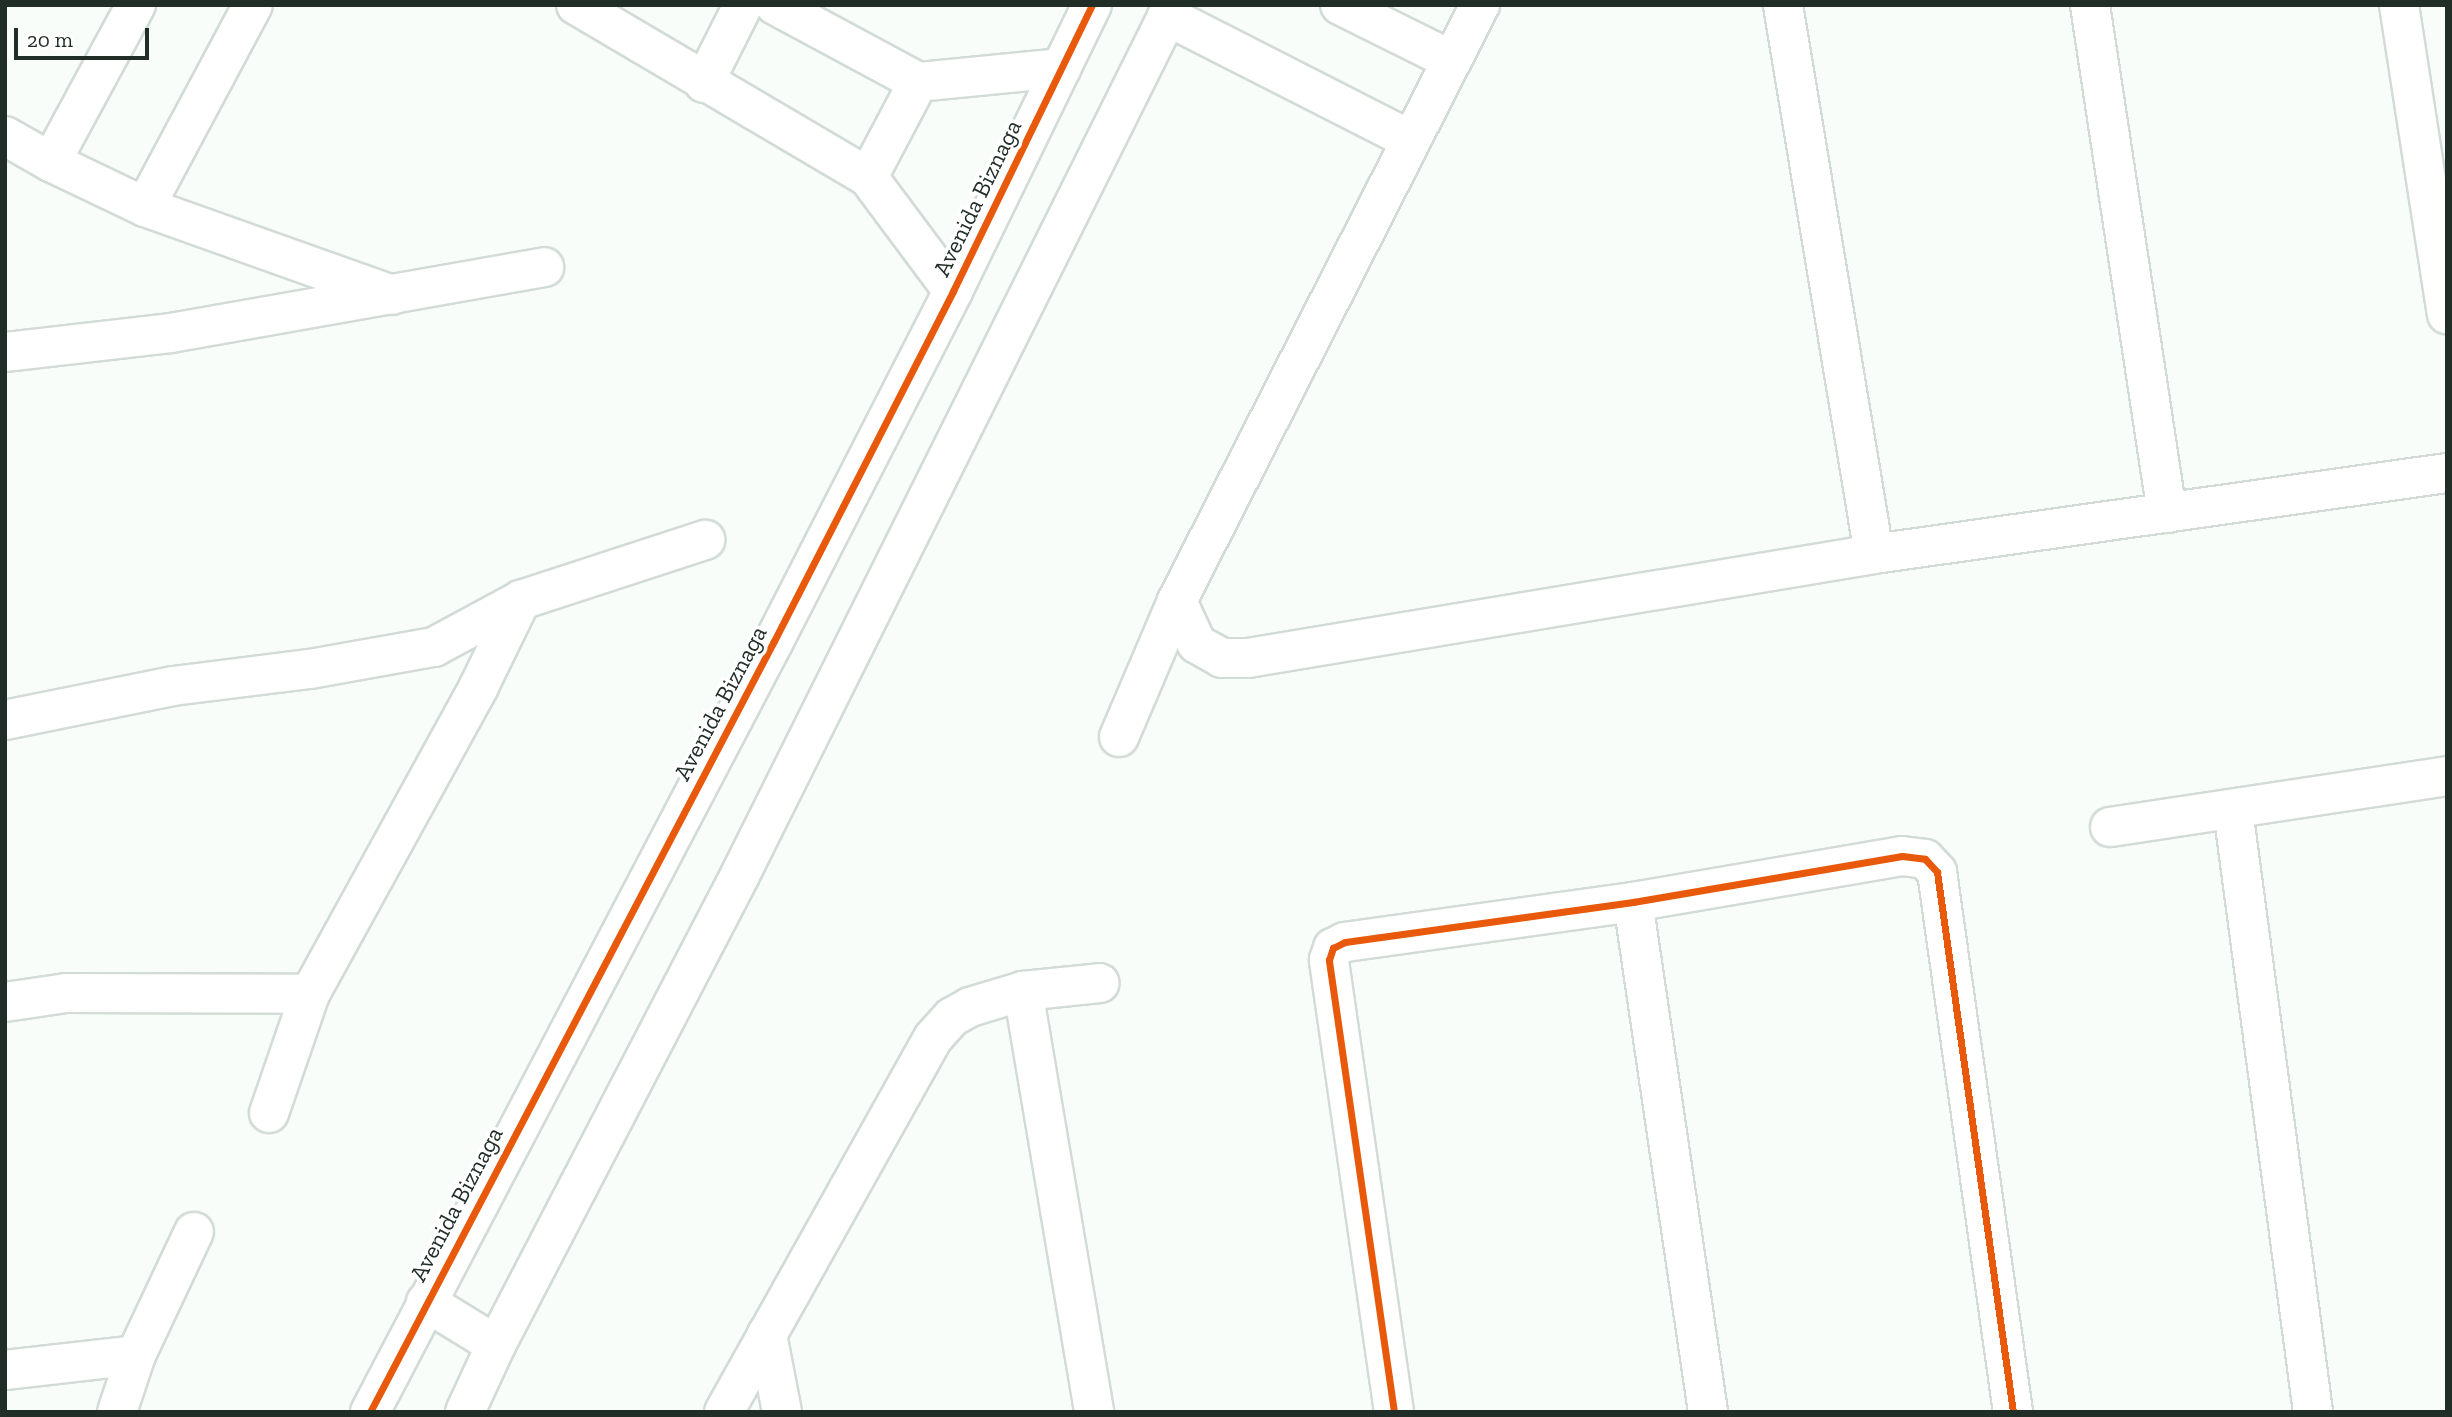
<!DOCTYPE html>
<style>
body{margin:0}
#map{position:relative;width:2452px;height:1417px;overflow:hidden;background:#f8fdfa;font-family:"Zilla Slab",serif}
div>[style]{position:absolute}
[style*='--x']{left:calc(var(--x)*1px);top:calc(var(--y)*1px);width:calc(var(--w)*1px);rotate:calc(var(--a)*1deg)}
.roads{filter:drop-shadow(2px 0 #d2dbd6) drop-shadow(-2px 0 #d2dbd6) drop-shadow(0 2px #d2dbd6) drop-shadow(0 -2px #d2dbd6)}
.minor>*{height:38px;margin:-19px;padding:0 19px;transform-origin:19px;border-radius:19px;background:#fefffe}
.cycleway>*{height:7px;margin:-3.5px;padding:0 3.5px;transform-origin:3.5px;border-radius:3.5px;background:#e8590c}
span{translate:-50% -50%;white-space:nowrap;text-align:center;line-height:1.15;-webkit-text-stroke:7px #fff;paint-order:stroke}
.street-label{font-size:24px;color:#212e27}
.frame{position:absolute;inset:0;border:7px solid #212e27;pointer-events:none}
.scale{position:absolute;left:14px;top:28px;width:135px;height:32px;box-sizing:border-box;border:4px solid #212e27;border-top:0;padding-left:9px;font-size:21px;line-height:24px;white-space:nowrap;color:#212e27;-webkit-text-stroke:5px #fff;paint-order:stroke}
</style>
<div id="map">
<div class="roads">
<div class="minor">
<i style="--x:576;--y:5;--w:339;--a:30.5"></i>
<i style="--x:868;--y:177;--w:142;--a:53.3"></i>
<i style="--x:775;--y:5;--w:162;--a:28.3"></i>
<i style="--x:918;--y:82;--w:144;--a:-5.6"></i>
<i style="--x:1340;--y:5;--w:124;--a:26.4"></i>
<i style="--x:1783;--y:5;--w:556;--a:80.59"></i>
<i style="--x:2090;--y:5;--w:514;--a:81.38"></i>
<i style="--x:2399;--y:5;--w:313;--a:81.2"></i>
<i style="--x:1167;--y:16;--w:273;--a:27"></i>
<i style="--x:704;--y:83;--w:87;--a:-63.4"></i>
<i style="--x:5;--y:136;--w:53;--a:29.5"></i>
<i style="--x:51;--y:162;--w:104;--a:25.6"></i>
<i style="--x:145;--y:207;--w:262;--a:19.6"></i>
<i style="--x:51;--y:162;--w:179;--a:-61.6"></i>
<i style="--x:868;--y:177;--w:107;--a:-62.2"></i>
<i style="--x:145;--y:207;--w:229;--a:-61.9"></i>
<i style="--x:5;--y:352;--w:167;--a:-6.5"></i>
<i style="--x:171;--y:333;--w:379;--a:-10"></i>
<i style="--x:1177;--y:601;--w:47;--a:65.1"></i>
<i style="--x:1197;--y:644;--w:29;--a:29"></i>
<i style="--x:1222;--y:658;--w:26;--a:0"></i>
<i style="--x:1248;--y:658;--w:635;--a:-9.43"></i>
<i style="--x:1874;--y:554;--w:579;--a:-8.05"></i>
<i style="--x:5;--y:720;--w:171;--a:-11.4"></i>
<i style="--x:173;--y:686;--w:138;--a:-7.1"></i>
<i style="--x:310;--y:669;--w:126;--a:-10.1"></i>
<i style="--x:434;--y:647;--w:99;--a:-28.4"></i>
<i style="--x:521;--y:600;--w:194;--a:-18.1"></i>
<i style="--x:1119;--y:737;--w:148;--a:-66.9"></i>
<i style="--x:1177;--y:601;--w:669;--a:-63.05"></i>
<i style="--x:2233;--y:810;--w:607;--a:82.43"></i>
<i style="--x:2110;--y:827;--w:341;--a:-8.6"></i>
<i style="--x:1633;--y:902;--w:515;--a:81.63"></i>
<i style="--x:1023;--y:991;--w:427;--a:80.4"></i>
<i style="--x:5;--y:1002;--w:62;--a:-8.4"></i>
<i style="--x:66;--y:993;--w:244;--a:0.2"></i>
<i style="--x:269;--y:1113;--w:126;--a:-71"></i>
<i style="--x:310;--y:994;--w:351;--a:-61.2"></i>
<i style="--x:479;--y:686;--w:96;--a:-64"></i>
<i style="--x:426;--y:1302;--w:82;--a:31.6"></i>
<i style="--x:767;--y:1334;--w:79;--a:79.1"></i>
<i style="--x:5;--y:1370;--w:132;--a:-6.5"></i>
<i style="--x:117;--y:1412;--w:60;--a:-71.6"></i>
<i style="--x:136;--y:1355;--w:136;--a:-64.8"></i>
<i style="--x:370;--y:1412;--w:870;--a:-62.35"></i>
<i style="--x:774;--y:641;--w:393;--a:-62.9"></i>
<i style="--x:953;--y:291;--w:318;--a:-64.1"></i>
<i style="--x:465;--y:1412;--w:74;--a:-65.2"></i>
<i style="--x:496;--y:1345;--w:530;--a:-62.56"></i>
<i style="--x:740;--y:875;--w:972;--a:-63.54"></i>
<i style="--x:724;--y:1412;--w:428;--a:-60.8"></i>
<i style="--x:933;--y:1038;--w:28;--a:-48"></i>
<i style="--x:952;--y:1017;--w:21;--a:-29"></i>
<i style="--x:970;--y:1007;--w:55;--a:-16.8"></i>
<i style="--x:1023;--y:991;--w:77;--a:-5.9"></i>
<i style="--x:1394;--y:1412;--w:457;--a:-98.2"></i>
<i style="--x:1329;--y:960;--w:13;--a:-72"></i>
<i style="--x:1333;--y:948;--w:13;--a:-27"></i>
<i style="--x:1345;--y:942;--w:291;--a:-7.9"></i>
<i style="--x:1633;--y:902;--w:273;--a:-9.7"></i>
<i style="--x:1902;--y:856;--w:23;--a:7"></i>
<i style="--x:1925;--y:859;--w:18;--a:47"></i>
<i style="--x:1937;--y:872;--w:545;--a:81.99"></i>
</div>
</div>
<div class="cycleway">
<i style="--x:370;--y:1412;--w:870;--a:-62.35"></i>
<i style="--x:774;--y:641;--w:393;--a:-62.9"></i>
<i style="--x:953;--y:291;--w:318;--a:-64.1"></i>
<i style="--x:1394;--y:1412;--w:457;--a:-98.2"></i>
<i style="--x:1329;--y:960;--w:13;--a:-72"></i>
<i style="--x:1333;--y:948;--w:13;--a:-27"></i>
<i style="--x:1345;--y:942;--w:291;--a:-7.9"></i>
<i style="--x:1633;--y:902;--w:273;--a:-9.7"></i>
<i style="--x:1902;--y:856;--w:23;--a:7"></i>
<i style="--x:1925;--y:859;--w:18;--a:47"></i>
<i style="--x:1937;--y:872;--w:545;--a:81.99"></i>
</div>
<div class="street-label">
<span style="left:977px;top:198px;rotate:-64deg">Avenida Biznaga</span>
<span style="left:720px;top:703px;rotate:-62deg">Avenida Biznaga</span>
<span style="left:456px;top:1204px;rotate:-62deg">Avenida Biznaga</span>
</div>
<div class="frame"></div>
<div class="scale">20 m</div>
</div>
